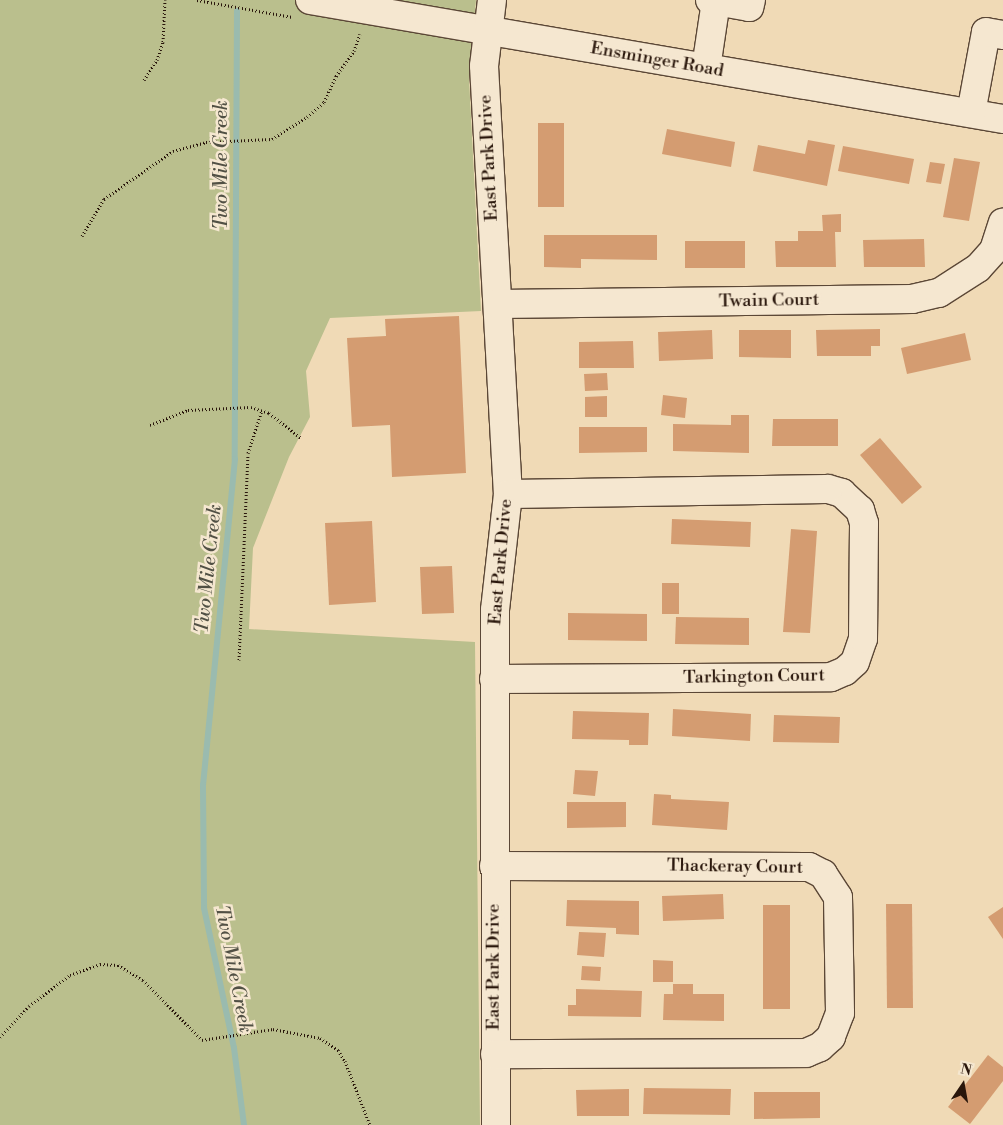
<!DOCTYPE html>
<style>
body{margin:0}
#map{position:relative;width:1003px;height:1125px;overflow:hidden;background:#f0dab6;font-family:"Libre Bodoni",serif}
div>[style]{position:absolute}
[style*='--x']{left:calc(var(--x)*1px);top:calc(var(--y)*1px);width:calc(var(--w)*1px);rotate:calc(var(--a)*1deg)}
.green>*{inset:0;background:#babf8d}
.stream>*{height:6px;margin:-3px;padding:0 3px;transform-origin:3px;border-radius:3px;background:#9abbaf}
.building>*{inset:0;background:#d49c71}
.path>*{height:3px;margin-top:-1.5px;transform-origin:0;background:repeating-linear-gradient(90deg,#29160b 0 1px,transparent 0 3.5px)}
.roads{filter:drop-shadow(1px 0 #5b4736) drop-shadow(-1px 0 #5b4736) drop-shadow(0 1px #5b4736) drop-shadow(0 -1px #5b4736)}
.minor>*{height:28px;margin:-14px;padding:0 14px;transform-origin:14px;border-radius:14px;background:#f5e7d0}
span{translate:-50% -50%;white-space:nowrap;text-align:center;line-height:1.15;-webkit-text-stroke:5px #f5e7d0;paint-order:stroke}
.street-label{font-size:18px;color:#29160b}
.water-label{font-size:19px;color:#515044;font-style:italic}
.north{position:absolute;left:938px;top:1060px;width:50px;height:50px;-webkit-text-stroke:4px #f5e7d0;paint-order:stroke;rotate:12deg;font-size:14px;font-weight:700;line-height:20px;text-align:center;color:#29160b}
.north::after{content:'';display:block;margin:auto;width:18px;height:22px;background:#29160b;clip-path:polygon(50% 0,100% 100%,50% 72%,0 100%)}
</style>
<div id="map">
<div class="green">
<i style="clip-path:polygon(0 0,476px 0,469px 78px,481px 311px,330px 318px,306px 371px,310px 417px,289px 457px,253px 548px,249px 629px,475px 642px,480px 1125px,0 1125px)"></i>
</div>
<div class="stream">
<i style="--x:237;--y:11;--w:448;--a:90.3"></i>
<i style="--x:235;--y:459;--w:328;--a:95.6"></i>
<i style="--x:203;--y:785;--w:123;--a:89.5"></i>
<i style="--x:204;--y:908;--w:143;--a:77.9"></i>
<i style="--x:234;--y:1048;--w:78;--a:82.6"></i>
</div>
<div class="building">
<i style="clip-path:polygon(538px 123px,564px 123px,564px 207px,538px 207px)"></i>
<i style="clip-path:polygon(667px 129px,735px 142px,731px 167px,662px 154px)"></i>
<i style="clip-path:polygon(808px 140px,835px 145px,827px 186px,753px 171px,758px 145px,805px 154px)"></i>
<i style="clip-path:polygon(843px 146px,914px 159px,909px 184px,838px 171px)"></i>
<i style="clip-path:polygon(954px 158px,980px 162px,969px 221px,943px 217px)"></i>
<i style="clip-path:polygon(930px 162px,945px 164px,941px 184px,926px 182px)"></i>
<i style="clip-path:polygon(841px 214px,841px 232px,835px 232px,836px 267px,776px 267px,775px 241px,798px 241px,798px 231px,823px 231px,822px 215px)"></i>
<i style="clip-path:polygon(544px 235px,657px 235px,657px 260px,581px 259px,581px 268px,544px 267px)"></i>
<i style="clip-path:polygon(924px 239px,925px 267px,864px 267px,863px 240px)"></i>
<i style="clip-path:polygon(685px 241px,745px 241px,745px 268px,685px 268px)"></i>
<i style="clip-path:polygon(459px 316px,466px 473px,392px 477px,390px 425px,352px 427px,347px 338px,386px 336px,385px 319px)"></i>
<i style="clip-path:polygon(880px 329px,880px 346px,871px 346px,871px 356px,817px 356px,816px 330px)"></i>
<i style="clip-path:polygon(712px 330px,713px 359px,659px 361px,658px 332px)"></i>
<i style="clip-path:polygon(739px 330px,791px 330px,791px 358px,739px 357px)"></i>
<i style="clip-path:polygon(965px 333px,971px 360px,907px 374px,901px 348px)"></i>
<i style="clip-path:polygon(633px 341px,634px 368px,579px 368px,579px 342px)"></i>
<i style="clip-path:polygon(607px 373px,608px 390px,585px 391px,584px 374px)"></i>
<i style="clip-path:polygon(663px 395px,687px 398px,685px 418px,661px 415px)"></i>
<i style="clip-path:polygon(607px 396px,607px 417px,585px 417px,585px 397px)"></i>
<i style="clip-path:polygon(731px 415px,749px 415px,749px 453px,673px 451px,673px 424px,731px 425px)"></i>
<i style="clip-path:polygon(773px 419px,838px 419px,838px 446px,772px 446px)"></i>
<i style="clip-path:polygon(579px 427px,647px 427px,647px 452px,579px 453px)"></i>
<i style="clip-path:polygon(880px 438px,922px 487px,902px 504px,860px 455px)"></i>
<i style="clip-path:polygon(672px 519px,751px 522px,750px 547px,671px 544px)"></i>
<i style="clip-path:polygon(372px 521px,376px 602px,329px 605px,325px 523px)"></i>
<i style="clip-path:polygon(791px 529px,817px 531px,810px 633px,783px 632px)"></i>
<i style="clip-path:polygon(452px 566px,454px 613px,422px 614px,420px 567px)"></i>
<i style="clip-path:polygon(662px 583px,679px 583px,679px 614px,662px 614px)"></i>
<i style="clip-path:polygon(568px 613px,647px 614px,647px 641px,568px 640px)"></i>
<i style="clip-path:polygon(676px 617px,749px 618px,749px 645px,675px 644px)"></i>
<i style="clip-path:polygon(673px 709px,751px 714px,750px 741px,672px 736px)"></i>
<i style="clip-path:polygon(573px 711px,649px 713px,648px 745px,629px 745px,629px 740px,572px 739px)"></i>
<i style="clip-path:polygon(774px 715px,840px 717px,839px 743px,773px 742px)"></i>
<i style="clip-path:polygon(575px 770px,598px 771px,595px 796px,573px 794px)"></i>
<i style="clip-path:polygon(654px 794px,671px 795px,671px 799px,729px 802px,727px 830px,652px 825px)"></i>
<i style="clip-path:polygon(567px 802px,626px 802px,626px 827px,567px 828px)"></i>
<i style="clip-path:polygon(723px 894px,724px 919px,663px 921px,662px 896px)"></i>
<i style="clip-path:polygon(567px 900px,639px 901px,639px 935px,616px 934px,616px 928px,566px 926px)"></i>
<i style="clip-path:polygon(886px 904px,912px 904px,913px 1008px,887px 1008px)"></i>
<i style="clip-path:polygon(763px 905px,790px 905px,790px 1009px,763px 1009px)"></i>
<i style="clip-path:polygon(1003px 907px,1003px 939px,988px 917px)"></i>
<i style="clip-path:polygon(579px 932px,606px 933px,604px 957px,577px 955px)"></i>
<i style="clip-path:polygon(653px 960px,673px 961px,673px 982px,653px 982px)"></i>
<i style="clip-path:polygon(582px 966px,601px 967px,600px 981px,581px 980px)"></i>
<i style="clip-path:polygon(673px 984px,693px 984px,693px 994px,724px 994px,724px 1021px,663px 1020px,664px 994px,673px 994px)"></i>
<i style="clip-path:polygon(576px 989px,642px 991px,641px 1017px,568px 1016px,568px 1005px,576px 1005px)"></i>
<i style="clip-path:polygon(988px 1055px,1003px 1067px,1003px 1081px,970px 1124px,948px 1107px)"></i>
<i style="clip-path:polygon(644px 1088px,731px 1089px,730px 1115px,643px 1114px)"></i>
<i style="clip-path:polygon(629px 1089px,629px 1116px,577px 1116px,576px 1090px)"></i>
<i style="clip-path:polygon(754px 1092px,820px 1092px,820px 1118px,754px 1119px)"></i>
</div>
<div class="path">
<i style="--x:197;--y:0;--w:97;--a:10.1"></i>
<i style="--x:144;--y:80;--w:24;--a:-57"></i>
<i style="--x:157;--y:60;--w:19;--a:-72"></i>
<i style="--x:163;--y:42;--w:42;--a:-87.3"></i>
<i style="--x:82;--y:236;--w:43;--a:-59.3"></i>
<i style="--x:104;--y:199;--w:84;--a:-34.8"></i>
<i style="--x:173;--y:151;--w:34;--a:-15"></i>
<i style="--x:206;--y:142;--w:66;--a:-2.6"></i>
<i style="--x:272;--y:139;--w:41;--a:-32.2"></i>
<i style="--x:307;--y:117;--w:23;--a:-41"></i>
<i style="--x:324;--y:102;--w:29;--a:-65"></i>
<i style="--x:336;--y:76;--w:31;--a:-54"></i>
<i style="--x:354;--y:51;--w:18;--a:-71"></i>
<i style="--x:150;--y:425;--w:41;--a:-21.5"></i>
<i style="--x:188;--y:410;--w:63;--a:-2.7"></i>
<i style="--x:251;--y:407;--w:19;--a:18"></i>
<i style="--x:269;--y:413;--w:41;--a:38"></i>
<i style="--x:239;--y:660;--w:207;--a:-87.5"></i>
<i style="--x:248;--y:453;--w:45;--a:-72"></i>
<i style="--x:0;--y:1037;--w:42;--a:-46.9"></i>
<i style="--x:29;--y:1006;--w:51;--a:-37.1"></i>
<i style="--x:70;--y:975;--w:32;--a:-20"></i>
<i style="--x:100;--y:964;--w:18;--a:3"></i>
<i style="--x:118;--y:965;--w:29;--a:31"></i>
<i style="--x:143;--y:980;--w:84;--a:45.5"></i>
<i style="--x:202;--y:1040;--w:72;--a:-8.8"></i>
<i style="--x:273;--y:1029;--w:48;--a:10.8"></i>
<i style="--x:320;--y:1038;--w:22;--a:34"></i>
<i style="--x:338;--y:1050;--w:13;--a:58"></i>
<i style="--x:345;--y:1061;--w:69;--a:68.7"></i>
</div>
<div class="roads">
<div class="minor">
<i style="--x:310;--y:0;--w:703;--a:9.74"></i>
<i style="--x:492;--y:0;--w:66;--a:96.9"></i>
<i style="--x:484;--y:66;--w:429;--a:86.8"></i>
<i style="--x:508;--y:494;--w:117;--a:96.4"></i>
<i style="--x:495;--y:610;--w:515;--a:89.89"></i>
<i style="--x:710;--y:0;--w:40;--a:10"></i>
<i style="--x:749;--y:7;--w:7;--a:-74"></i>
<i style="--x:706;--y:68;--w:68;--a:-81.5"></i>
<i style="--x:971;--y:113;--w:82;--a:-79.5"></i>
<i style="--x:986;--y:32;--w:17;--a:10"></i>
<i style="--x:498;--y:304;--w:414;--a:-0.7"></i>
<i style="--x:912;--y:299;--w:28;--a:-13"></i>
<i style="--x:939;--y:293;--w:46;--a:-32.7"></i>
<i style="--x:978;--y:268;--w:24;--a:-48"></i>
<i style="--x:994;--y:250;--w:29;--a:-72"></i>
<i style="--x:494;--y:679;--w:337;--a:-0.3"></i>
<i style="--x:831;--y:677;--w:15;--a:-23"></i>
<i style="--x:845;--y:671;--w:13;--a:-42"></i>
<i style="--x:855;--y:662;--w:24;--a:-71"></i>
<i style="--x:863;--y:639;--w:116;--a:-89.5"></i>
<i style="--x:864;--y:523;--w:14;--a:-107"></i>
<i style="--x:860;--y:510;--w:25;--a:-137"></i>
<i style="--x:842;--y:493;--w:15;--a:-164"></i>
<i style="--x:828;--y:489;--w:320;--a:179.1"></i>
<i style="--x:494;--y:866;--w:315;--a:0.2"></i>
<i style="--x:809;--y:867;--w:16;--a:27"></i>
<i style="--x:823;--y:874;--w:27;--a:57"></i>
<i style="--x:838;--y:897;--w:116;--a:89"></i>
<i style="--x:840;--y:1013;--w:26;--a:111"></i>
<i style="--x:831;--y:1037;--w:15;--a:138"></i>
<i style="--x:820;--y:1047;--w:15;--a:157"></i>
<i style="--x:806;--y:1053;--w:311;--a:179.8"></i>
</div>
</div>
<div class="street-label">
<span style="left:657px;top:60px;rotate:10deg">Ensminger Road</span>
<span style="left:489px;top:158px;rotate:-93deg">East Park Drive</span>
<span style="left:769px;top:301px;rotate:-1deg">Twain Court</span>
<span style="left:501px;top:562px;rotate:-85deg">East Park Drive</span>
<span style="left:754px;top:677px;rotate:-1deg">Tarkington Court</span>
<span style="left:735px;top:867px;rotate:1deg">Thackeray Court</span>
<span style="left:494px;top:967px;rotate:-90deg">East Park Drive</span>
</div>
<div class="water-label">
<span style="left:222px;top:165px;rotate:-90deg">Two Mile Creek</span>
<span style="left:209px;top:569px;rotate:-84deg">Two Mile Creek</span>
<span style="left:233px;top:969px;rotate:79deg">Two Mile Creek</span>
</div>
<div class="north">N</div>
</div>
